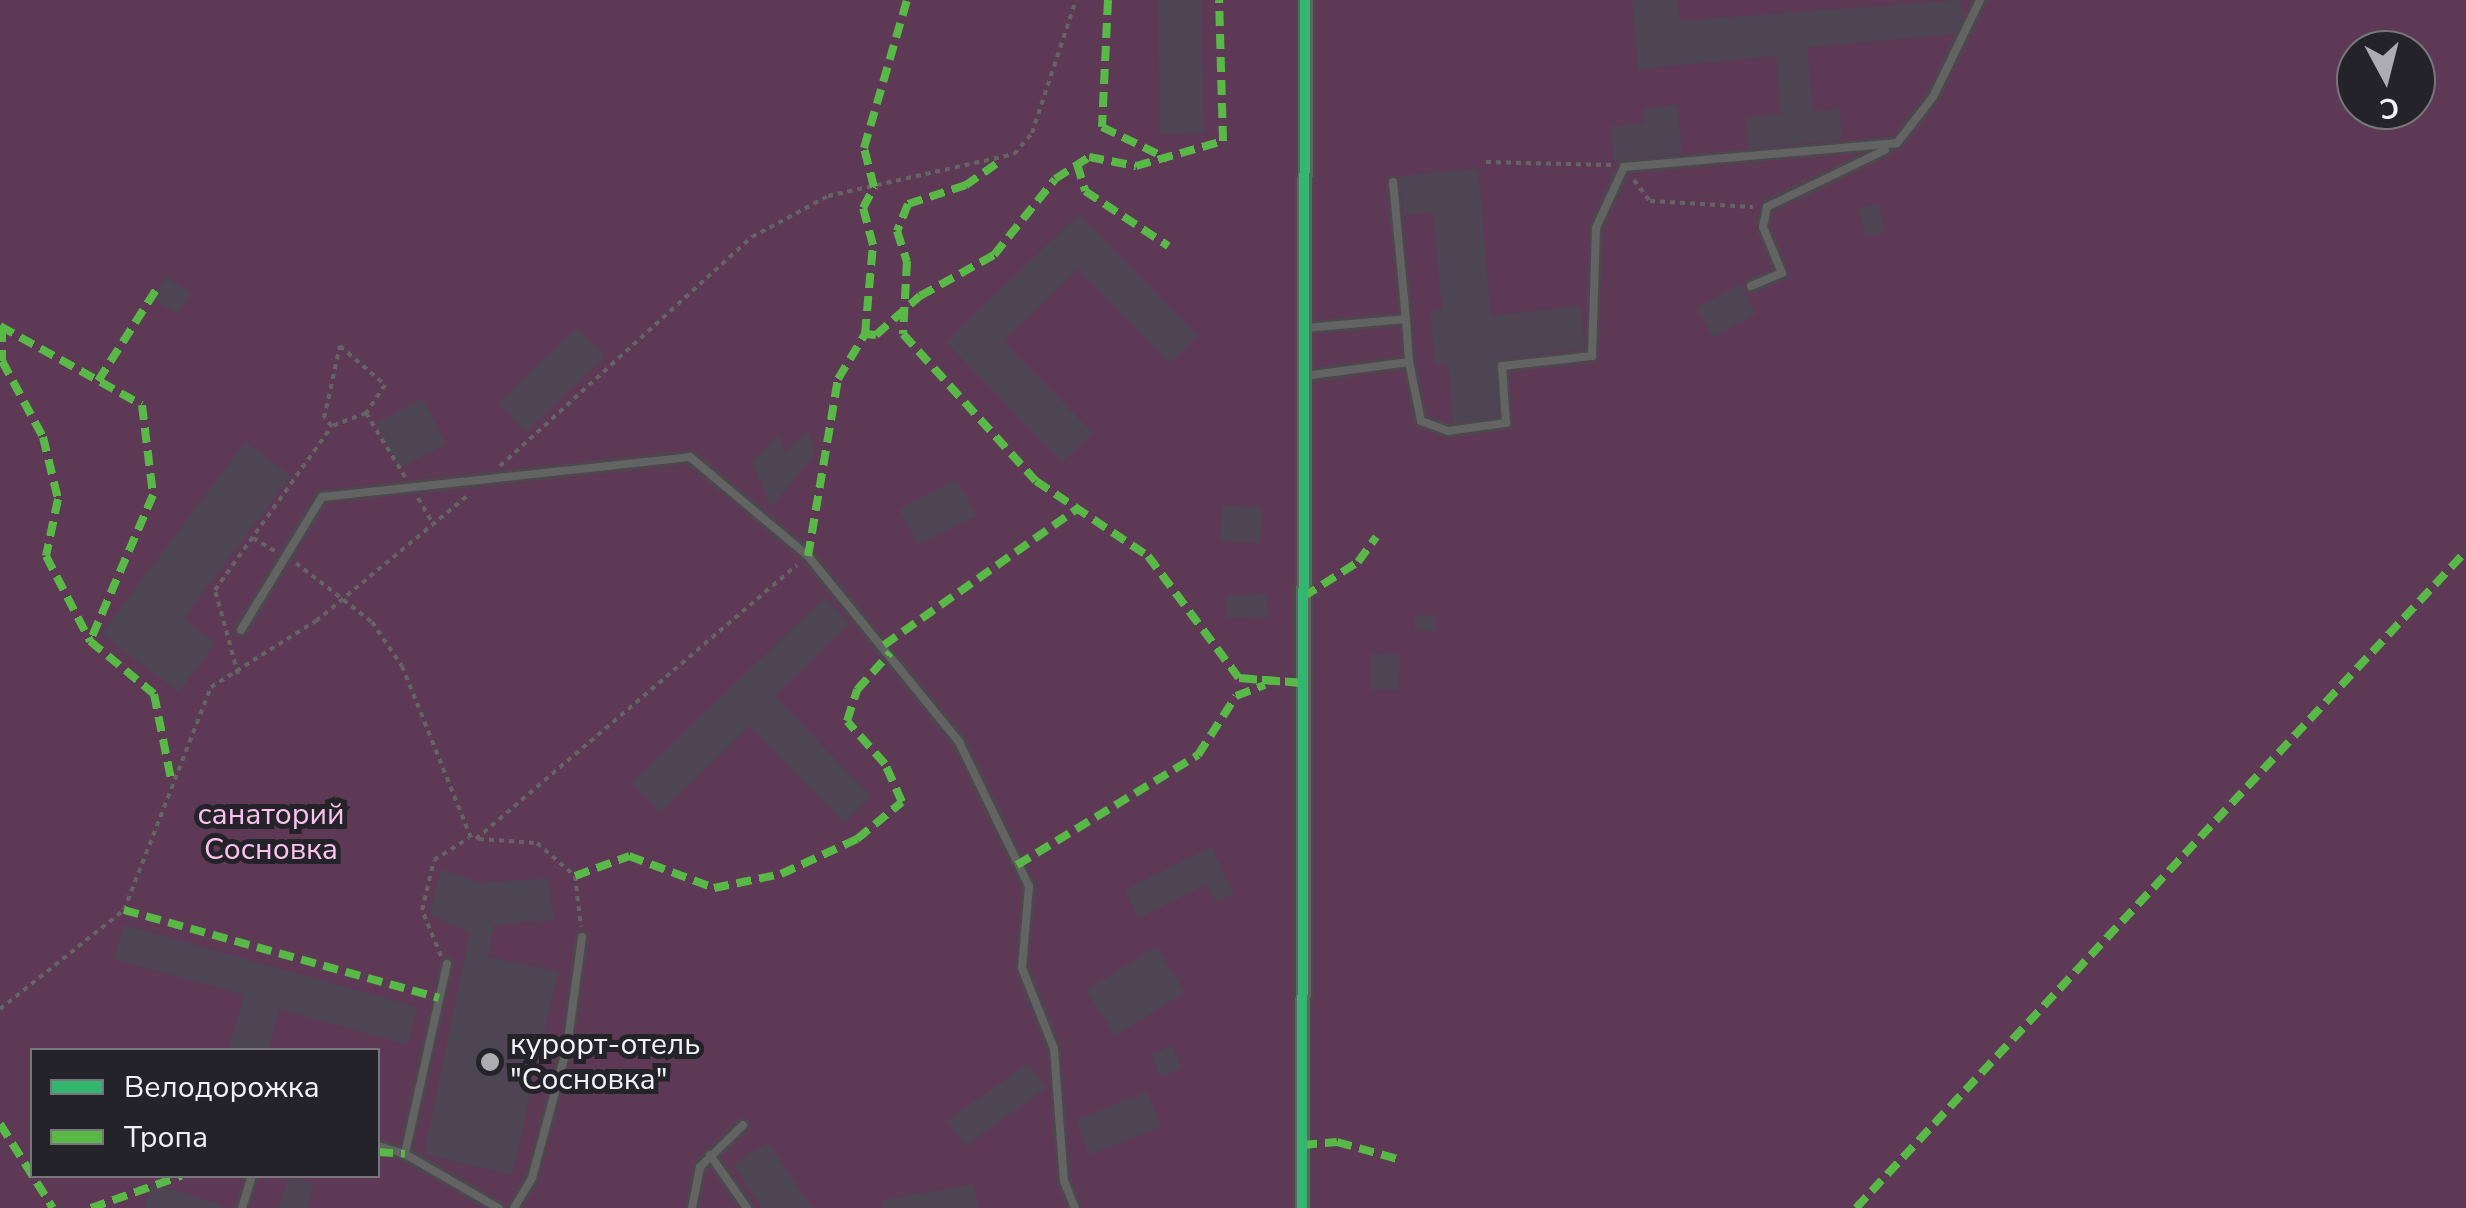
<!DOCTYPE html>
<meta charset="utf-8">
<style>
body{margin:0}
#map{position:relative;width:2466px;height:1208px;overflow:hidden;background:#2e2e32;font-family:"Nunito Sans",sans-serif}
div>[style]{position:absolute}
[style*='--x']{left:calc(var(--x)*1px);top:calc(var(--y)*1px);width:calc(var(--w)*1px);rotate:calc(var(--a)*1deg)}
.green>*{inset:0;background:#5e3956}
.building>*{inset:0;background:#4d4554}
.path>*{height:4px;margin-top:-2px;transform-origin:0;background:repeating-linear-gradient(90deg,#646465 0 5px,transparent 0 10px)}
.roads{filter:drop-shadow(2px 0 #4a4a4d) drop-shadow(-2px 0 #4a4a4d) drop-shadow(0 2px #4a4a4d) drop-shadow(0 -2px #4a4a4d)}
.lane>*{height:8px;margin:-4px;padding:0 4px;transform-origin:4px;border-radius:4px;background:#636364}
.street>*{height:15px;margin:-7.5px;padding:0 7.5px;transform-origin:7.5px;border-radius:7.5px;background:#636364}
.quiet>*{height:8px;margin-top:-4px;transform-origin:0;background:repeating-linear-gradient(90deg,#58b947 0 15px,transparent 0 23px)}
.cycleway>*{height:10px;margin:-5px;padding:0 5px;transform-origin:5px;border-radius:5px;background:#33b770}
.dots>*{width:28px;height:28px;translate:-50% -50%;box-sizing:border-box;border:5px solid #232329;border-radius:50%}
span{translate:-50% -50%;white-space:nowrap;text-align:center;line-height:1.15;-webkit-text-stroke:10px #232329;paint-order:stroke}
.park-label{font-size:30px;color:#fcc2ee}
.poi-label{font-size:30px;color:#f2f2f6}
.left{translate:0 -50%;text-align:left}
.legend{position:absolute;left:30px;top:1048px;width:350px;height:130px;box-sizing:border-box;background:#232329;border:2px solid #76767b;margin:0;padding:12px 18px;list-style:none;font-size:30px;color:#f2f2f6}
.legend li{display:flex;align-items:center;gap:20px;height:50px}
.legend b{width:50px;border:2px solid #76767b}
.north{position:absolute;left:2336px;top:30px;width:100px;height:100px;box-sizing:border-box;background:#232329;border:2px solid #76767b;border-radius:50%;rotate:173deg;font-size:28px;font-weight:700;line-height:40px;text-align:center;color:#f2f2f6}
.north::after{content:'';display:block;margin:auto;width:35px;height:45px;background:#adadb1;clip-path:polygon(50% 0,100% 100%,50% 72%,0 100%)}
</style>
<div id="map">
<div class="green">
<i style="clip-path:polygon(evenodd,0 0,2466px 0,2466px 1208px,0 1208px,0 0,2356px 50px,2416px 50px,2416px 110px,2356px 110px,2356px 50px,0 0,32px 1050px,378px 1050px,378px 1176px,32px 1176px,32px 1050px)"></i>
</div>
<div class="building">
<i style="clip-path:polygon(1158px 0,1201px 0,1204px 133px,1160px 134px)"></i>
<i style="clip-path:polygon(1632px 0,1678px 0,1680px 21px,1960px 0,1962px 21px,1955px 34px,1807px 47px,1813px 111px,1839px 109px,1842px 140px,1749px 148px,1746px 117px,1781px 114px,1776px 56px,1638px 69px)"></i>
<i style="clip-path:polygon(1677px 105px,1682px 154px,1614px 161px,1611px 126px,1645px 123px,1643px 109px)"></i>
<i style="clip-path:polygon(1478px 169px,1491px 316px,1580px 306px,1585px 349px,1498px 359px,1498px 417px,1453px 423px,1448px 364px,1435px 365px,1430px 311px,1442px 310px,1433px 213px,1404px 215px,1399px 176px)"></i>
<i style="clip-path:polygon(1878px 204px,1885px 233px,1865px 237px,1859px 208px)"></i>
<i style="clip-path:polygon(1079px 214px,1197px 336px,1170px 363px,1078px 269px,1003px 341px,1093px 433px,1062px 462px,946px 342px)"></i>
<i style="clip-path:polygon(166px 277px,190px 293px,177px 314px,152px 298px)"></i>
<i style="clip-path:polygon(1740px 284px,1756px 314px,1713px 337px,1697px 308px)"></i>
<i style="clip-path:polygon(577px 328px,605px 356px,526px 432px,498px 403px)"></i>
<i style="clip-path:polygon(422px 398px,446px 444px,400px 468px,376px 423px)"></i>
<i style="clip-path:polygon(807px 430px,816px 452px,771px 508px,752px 461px,778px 435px,785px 452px)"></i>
<i style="clip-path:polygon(245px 442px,291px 476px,183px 619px,215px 643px,179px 692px,101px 634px)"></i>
<i style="clip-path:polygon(957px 480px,976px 516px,918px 545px,899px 509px)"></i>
<i style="clip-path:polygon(1222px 506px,1262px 507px,1260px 543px,1220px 541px)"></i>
<i style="clip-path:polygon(1267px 594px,1268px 617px,1227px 618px,1226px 596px)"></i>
<i style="clip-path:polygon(825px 597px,850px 623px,774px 696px,871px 796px,844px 823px,750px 726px,660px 812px,632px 783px)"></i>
<i style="clip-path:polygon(1415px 615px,1436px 616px,1436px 631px,1415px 631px)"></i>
<i style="clip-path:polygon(1371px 654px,1400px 655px,1399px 690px,1371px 690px)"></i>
<i style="clip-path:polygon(1211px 847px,1234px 894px,1216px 902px,1207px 884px,1139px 918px,1125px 890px)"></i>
<i style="clip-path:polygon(441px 869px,481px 883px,548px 878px,554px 920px,494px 925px,488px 957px,558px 971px,512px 1175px,424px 1154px,470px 932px,429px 914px)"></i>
<i style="clip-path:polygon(124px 925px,417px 1007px,407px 1045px,279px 1009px,268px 1050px,228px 1050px,244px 995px,114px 959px)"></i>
<i style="clip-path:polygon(1156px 947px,1185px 992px,1115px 1036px,1086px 990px)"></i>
<i style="clip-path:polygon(1171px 1046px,1181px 1068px,1161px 1077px,1151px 1055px)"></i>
<i style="clip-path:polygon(1028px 1063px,1046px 1088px,965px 1146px,947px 1121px)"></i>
<i style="clip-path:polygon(1147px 1092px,1161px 1127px,1089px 1155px,1076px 1120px)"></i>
<i style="clip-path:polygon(768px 1142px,812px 1208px,762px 1208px,733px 1164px)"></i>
<i style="clip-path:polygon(288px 1176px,313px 1184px,307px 1208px,279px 1208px)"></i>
<i style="clip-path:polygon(152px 1184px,220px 1204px,219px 1208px,144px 1208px)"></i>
<i style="clip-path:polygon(974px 1184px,978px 1208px,883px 1208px,883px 1200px)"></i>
</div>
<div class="path">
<i style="--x:1486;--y:162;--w:125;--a:1.4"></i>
<i style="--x:1634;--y:180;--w:26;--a:53"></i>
<i style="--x:1650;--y:201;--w:103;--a:3.3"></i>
<i style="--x:366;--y:413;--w:36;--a:159"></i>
<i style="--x:332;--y:426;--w:11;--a:-135"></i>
<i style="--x:324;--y:418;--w:74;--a:-77.5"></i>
<i style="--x:340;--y:346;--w:60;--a:40.9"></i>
<i style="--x:385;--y:385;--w:34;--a:124"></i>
<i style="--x:366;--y:413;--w:75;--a:58.6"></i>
<i style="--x:500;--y:466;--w:341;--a:-42.3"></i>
<i style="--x:752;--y:237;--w:86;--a:-28.3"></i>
<i style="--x:828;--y:196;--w:191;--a:-12.7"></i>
<i style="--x:1014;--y:154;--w:28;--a:-49"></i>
<i style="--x:1032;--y:133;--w:140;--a:-71.7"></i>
<i style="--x:418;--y:498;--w:30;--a:60"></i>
<i style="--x:253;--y:538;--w:26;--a:31"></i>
<i style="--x:296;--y:563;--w:96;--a:37.8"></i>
<i style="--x:372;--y:622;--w:53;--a:55.7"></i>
<i style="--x:402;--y:666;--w:185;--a:68.1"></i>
<i style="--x:238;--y:674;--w:87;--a:-105.3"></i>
<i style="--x:215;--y:590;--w:201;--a:-54.5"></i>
<i style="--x:476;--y:839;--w:422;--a:-40.5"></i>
<i style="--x:479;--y:839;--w:58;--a:3.9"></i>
<i style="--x:537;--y:843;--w:50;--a:41"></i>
<i style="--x:575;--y:876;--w:51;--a:83.3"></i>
<i style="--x:441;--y:956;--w:50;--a:-112.4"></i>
<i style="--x:422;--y:910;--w:51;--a:-76.5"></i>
<i style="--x:434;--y:860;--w:41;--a:-32.2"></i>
<i style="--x:0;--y:1009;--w:159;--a:-38.6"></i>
<i style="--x:124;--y:910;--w:239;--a:-68.7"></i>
<i style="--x:211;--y:687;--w:124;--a:-32.2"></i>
<i style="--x:316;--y:621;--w:196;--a:-39.6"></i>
</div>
<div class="roads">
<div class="lane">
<i style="--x:1393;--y:182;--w:138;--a:84.6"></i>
<i style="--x:1751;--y:286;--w:34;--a:-23"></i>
<i style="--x:1782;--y:273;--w:50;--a:-112.4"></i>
<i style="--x:1763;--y:227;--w:20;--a:-79"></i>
<i style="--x:1767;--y:207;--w:131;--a:-25.8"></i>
<i style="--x:1409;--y:362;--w:60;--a:78.5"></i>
<i style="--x:1421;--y:421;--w:29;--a:20"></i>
<i style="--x:1448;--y:431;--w:59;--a:-7.9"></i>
<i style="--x:1506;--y:423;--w:57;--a:-94"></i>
<i style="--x:1502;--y:366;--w:91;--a:-6.3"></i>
<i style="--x:1592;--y:356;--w:128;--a:-88.2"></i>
<i style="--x:1596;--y:228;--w:67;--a:-65.3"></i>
<i style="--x:1624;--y:167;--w:274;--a:-5"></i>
<i style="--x:1897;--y:143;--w:58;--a:-52"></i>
<i style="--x:1933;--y:97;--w:108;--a:-64.1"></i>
<i style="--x:1304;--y:376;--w:106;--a:-7.6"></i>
<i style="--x:1409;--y:362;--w:43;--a:-94"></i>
<i style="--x:1406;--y:319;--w:101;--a:174.9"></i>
<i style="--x:241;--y:630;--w:156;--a:-58.7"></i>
<i style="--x:322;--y:497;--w:370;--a:-6.2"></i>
<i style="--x:690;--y:457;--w:154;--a:40"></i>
<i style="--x:808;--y:556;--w:240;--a:50.9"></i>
<i style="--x:959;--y:742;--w:160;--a:64.1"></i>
<i style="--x:1029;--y:886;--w:82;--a:94.9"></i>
<i style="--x:1022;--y:968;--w:87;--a:68.4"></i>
<i style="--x:1054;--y:1049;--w:132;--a:85.7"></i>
<i style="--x:1064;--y:1181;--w:29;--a:68"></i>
<i style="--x:447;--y:964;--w:195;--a:102.5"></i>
<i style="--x:405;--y:1154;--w:108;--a:30.1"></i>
<i style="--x:378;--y:1146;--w:28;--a:17"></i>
<i style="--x:710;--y:1155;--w:65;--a:55.1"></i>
<i style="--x:242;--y:1208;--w:34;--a:-73"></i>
<i style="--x:514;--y:1208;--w:35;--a:-59"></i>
<i style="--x:532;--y:1178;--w:136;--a:-75"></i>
<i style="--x:567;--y:1047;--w:111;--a:-82.2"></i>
<i style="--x:692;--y:1208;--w:42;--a:-79"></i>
<i style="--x:700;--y:1167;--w:60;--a:-44.3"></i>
</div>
<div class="street">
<i style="--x:1302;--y:1208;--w:1208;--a:-89.86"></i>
</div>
</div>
<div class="quiet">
<i style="--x:1108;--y:0;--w:127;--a:92.7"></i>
<i style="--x:1102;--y:127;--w:73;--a:25.9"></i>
<i style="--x:996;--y:164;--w:37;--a:145"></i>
<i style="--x:966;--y:185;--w:61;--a:161.9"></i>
<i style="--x:908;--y:204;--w:29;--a:112"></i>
<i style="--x:897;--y:231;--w:32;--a:72"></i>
<i style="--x:907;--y:261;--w:73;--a:93.1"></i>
<i style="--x:903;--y:334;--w:198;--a:47.9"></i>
<i style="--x:1036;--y:481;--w:135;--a:33.8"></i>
<i style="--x:1148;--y:556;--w:152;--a:53.3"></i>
<i style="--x:1239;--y:678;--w:64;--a:4.5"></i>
<i style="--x:1303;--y:683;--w:54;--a:-175.8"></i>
<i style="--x:1077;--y:164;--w:28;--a:73"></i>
<i style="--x:1085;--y:191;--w:100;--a:33.5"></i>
<i style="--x:0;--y:326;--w:162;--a:29.1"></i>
<i style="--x:142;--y:405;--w:91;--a:83"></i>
<i style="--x:153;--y:495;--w:159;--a:113.3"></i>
<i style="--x:2;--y:327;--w:34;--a:90"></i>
<i style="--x:2;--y:361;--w:86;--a:61.7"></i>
<i style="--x:43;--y:437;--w:64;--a:76.4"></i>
<i style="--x:58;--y:499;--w:58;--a:101.9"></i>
<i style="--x:46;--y:556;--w:96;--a:62.6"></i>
<i style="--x:90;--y:641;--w:83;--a:39.6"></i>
<i style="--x:154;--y:694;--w:87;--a:78.7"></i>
<i style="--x:865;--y:334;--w:11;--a:5"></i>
<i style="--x:876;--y:335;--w:59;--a:-41.6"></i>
<i style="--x:920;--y:296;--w:85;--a:-29"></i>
<i style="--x:994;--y:255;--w:97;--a:-51.2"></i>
<i style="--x:1055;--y:179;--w:40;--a:-32.9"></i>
<i style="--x:1089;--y:157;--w:48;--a:10.8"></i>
<i style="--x:1136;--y:166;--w:91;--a:-16"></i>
<i style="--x:1223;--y:141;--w:141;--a:-91.6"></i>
<i style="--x:98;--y:381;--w:108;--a:-57.5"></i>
<i style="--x:808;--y:556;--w:180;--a:-80.4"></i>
<i style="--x:838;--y:379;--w:52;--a:-59"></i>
<i style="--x:865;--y:334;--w:89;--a:-84.9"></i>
<i style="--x:873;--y:245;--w:38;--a:-105"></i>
<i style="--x:863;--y:208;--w:24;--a:-62"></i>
<i style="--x:874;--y:187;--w:40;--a:-104.4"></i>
<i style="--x:864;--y:148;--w:154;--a:-73.8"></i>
<i style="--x:1303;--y:597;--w:65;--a:-32.5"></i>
<i style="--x:1358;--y:562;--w:31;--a:-54"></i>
<i style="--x:884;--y:645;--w:236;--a:-35.2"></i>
<i style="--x:1017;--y:865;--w:212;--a:-31.3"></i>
<i style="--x:1198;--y:755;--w:70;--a:-57.2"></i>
<i style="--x:1236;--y:696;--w:31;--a:-21"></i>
<i style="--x:575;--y:876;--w:58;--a:-20.3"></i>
<i style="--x:629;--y:856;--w:91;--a:20.6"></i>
<i style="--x:714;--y:888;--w:68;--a:-11.8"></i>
<i style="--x:781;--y:874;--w:84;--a:-24.7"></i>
<i style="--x:857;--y:839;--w:58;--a:-39.4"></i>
<i style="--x:902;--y:802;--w:42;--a:-114.1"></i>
<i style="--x:885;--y:764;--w:57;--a:-131.5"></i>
<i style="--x:847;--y:721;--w:33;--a:-72"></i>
<i style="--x:857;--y:690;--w:50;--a:-48.3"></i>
<i style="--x:124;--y:910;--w:327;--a:15.6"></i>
<i style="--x:0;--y:1124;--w:99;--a:57.8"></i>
<i style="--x:1302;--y:1145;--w:35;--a:-5"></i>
<i style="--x:1337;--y:1142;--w:66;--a:15.7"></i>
<i style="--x:378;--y:1152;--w:27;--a:4"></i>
<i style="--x:91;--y:1208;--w:96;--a:-19.6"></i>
<i style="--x:1856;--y:1208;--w:897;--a:-47.12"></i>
</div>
<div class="cycleway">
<i style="--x:1302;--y:1208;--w:1208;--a:-89.86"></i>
</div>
<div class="dots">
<i style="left:490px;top:1062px;background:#adadb1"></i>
</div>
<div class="park-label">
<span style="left:271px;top:832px">санаторий<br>Сосновка</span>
</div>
<div class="poi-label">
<span class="left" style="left:510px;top:1062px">курорт-отель<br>"Сосновка"</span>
</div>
<ul class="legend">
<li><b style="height:12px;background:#33b770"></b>Велодорожка</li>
<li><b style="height:12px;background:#58b947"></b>Тропа</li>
</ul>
<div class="north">С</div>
</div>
